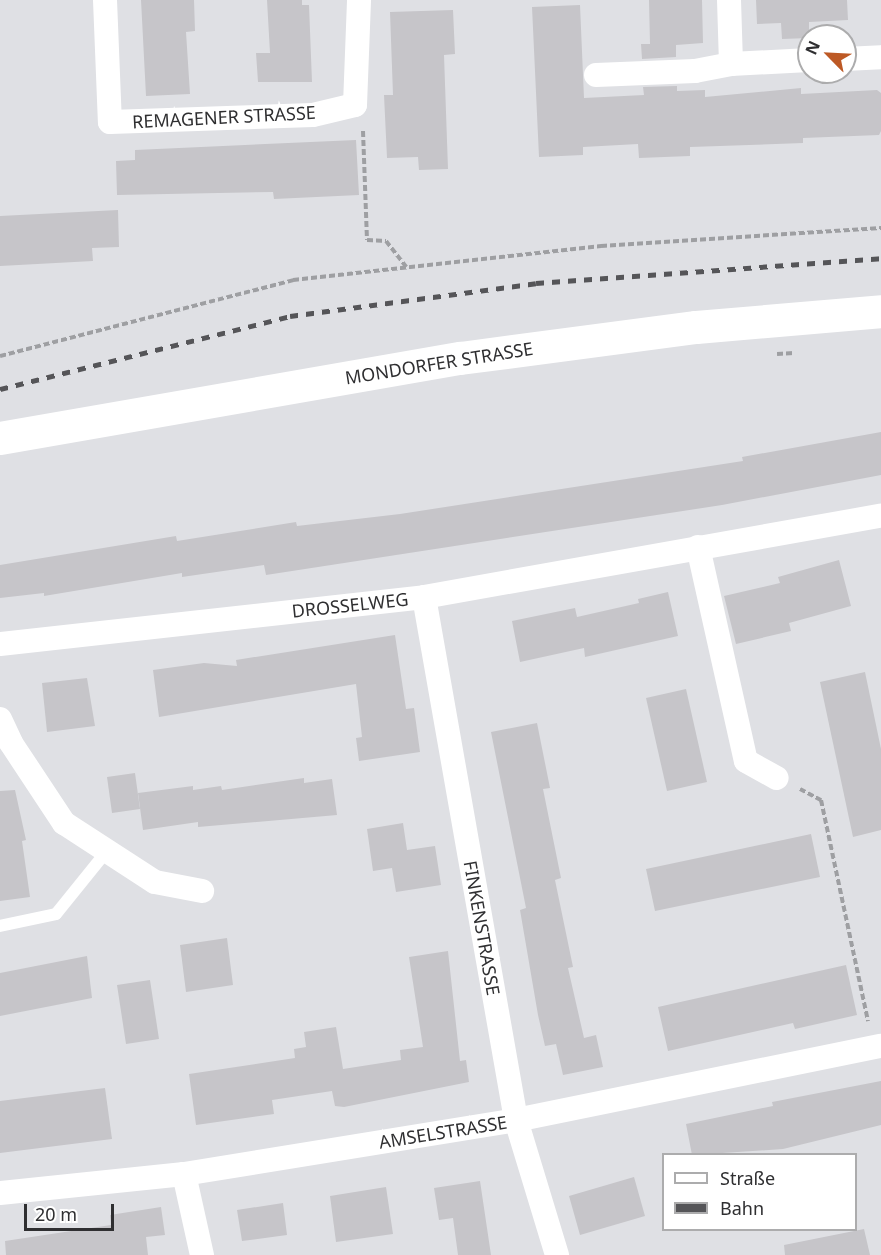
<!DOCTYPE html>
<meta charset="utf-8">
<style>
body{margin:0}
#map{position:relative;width:881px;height:1255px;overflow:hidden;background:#dfe0e4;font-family:"Noto Sans",sans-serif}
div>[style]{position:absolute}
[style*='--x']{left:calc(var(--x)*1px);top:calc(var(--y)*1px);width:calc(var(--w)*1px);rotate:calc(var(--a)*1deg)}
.building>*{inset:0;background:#c6c5c9}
.path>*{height:4px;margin-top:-2px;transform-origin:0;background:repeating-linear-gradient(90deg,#9e9fa2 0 6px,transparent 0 9px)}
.lane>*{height:12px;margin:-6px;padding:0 6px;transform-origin:6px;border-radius:6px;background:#fff}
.street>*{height:24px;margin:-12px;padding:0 12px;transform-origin:12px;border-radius:12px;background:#fff}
.secondary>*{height:33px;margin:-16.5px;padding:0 16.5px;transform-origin:16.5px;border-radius:16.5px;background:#fff}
.rail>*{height:4.5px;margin-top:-2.25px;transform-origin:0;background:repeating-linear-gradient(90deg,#555558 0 8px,transparent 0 16px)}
span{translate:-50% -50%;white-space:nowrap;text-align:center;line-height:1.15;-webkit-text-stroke:5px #fff;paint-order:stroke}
.street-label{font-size:18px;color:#2f2f31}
.legend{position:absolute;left:662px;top:1153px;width:195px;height:78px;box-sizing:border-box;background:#fff;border:2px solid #acacad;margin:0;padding:8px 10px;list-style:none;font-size:18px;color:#2f2f31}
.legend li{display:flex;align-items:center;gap:12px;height:30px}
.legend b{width:30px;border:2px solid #acacad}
.north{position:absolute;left:797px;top:24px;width:60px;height:60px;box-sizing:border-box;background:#fff;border:2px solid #acacad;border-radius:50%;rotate:294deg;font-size:16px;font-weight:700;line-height:24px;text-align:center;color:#2f2f31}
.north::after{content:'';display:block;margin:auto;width:21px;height:27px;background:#bd5925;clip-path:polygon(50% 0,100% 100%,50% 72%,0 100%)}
.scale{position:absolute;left:24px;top:1204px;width:90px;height:27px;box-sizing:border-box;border:3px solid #2f2f31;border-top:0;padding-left:8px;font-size:18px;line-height:21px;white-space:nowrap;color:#2f2f31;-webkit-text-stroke:4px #fff;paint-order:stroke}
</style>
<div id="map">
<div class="building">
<i style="clip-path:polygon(141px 0,194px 0,195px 31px,186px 32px,190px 94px,146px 96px)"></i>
<i style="clip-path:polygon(267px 0,302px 0,302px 5px,309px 5px,312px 82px,258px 82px,256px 53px,270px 53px)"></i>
<i style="clip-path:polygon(649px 0,702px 0,703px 43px,676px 45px,676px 57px,642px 59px,641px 44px,650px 44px)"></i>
<i style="clip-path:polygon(756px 0,847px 0,848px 20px,809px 22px,809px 38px,782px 39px,781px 23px,757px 24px)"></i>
<i style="clip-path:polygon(580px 5px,584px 98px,644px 95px,643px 87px,677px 86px,677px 91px,705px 90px,705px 97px,801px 88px,801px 94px,877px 90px,881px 93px,881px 131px,879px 135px,803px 138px,803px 143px,690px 147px,690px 156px,639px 158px,638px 144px,583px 147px,583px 155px,539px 157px,532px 7px)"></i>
<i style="clip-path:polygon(453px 10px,455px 54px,444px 55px,448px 169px,419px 170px,418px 157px,387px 158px,384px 95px,393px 95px,390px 12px)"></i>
<i style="clip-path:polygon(356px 140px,359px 195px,274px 199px,273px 192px,117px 195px,116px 161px,135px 160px,135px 150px)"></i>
<i style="clip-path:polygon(118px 210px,119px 247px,92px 248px,93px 261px,0 266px,0 216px)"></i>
<i style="clip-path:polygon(881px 432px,881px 475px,722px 505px,266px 575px,264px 565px,182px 577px,182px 573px,44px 596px,44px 593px,0 598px,0 565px,176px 536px,177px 541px,296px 522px,297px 526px,400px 514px,743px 461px,742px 457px)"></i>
<i style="clip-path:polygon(839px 560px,851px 606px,789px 623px,791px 631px,736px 644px,724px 596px,780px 583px,778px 577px)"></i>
<i style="clip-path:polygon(668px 592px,678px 636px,585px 657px,584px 648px,520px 662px,512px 621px,575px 608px,577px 617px,639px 603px,638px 599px)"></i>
<i style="clip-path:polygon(395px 635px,406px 709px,414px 708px,420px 752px,359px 761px,356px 738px,362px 737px,356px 684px,159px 717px,153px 670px,204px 663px,237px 666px,236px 660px)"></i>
<i style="clip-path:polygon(865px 672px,881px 749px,881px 830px,853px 837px,820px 682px)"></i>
<i style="clip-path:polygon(87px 678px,95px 726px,47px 732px,42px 683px)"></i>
<i style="clip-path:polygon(686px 689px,707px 782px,667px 791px,646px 698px)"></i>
<i style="clip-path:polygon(537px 723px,550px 788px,543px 789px,561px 878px,555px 880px,573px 967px,568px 968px,584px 1038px,596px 1035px,603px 1067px,563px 1075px,556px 1044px,545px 1046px,538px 1015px,520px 910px,526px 908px,491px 732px)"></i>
<i style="clip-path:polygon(135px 773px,140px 809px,112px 813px,107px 777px)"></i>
<i style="clip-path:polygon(304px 778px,304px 783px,332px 779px,337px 815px,198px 827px,198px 822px,143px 830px,138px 793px,193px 786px,193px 790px,221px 786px,222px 790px)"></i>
<i style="clip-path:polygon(15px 790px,26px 840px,22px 841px,30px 897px,0 901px,0 791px)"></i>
<i style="clip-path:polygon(403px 823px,407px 850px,435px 846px,441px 885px,396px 892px,392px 868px,373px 871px,367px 829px)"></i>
<i style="clip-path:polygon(811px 834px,820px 877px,655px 911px,646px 869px)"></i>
<i style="clip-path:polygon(227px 938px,233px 985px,186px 992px,180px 945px)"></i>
<i style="clip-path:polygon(448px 951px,460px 1061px,466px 1060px,469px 1082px,344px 1107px,335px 1106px,332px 1091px,272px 1100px,274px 1114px,196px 1125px,189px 1074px,295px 1058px,294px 1049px,306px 1047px,304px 1032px,336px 1027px,343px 1069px,401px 1060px,400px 1050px,423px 1047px,409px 957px)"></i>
<i style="clip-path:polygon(87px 956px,92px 998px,0 1016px,0 973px)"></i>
<i style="clip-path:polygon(846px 965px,857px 1015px,795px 1029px,793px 1023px,668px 1051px,658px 1007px)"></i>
<i style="clip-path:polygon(150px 980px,159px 1039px,126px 1044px,117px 985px)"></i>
<i style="clip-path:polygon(881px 1081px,881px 1125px,783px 1149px,692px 1155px,686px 1124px,773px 1106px,772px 1102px)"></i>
<i style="clip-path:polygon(105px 1088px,112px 1139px,0 1153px,0 1101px)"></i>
<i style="clip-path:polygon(634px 1177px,645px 1216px,580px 1235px,569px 1196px)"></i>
<i style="clip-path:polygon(480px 1181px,491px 1255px,458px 1255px,453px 1218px,439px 1220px,434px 1188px)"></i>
<i style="clip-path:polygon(386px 1187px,393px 1234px,336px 1242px,330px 1196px)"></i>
<i style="clip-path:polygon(283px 1203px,287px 1235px,242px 1241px,237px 1210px)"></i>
<i style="clip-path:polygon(161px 1207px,165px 1235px,146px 1237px,148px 1255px,6px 1255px,5px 1241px,111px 1225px,110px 1215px)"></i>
<i style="clip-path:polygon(864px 1229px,870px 1255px,785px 1255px,784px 1245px)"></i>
</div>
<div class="path">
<i style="--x:363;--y:131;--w:109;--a:87.9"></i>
<i style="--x:367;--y:240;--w:19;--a:3"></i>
<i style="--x:386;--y:241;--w:33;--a:52"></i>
<i style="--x:777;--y:354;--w:17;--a:-3"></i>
<i style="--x:0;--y:356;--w:303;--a:-14.5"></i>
<i style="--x:293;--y:280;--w:310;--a:-6.3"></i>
<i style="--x:601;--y:246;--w:281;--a:-3.7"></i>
<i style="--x:800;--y:789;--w:24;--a:28"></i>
<i style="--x:821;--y:800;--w:226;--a:78"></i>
</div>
<div class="lane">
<i style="--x:0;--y:926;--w:57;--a:-12.1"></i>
<i style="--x:56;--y:914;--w:80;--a:-51.1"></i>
</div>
<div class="street">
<i style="--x:105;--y:0;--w:122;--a:87.7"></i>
<i style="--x:110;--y:122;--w:203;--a:-2"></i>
<i style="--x:313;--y:115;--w:43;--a:-13.4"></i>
<i style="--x:355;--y:105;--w:105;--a:-87.8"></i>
<i style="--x:729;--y:0;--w:64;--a:88.2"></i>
<i style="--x:731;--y:64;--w:78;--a:-2.9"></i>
<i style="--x:845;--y:59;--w:36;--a:-3"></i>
<i style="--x:596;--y:75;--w:99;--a:-2.3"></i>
<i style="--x:695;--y:71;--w:37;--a:-11"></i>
<i style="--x:698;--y:547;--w:219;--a:77.4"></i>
<i style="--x:746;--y:761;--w:35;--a:29"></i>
<i style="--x:424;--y:597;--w:531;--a:80.02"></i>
<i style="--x:516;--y:1120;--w:141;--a:73.1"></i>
<i style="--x:0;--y:644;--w:427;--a:-6.3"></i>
<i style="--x:424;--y:597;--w:464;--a:-10.1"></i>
<i style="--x:0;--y:719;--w:26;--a:65"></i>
<i style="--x:11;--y:743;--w:96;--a:56.5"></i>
<i style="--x:64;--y:823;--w:108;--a:33"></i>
<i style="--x:155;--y:882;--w:48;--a:10.8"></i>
<i style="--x:184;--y:1174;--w:83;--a:77.5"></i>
<i style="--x:0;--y:1193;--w:185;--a:-5.9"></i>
<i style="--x:184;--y:1174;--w:336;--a:-9.2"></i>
<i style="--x:516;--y:1120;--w:372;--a:-11.5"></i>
</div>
<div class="secondary">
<i style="--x:0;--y:438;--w:467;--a:-9.9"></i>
<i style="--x:460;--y:358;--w:238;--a:-7.5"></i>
<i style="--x:696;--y:327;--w:186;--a:-4.9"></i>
</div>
<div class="rail">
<i style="--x:0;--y:389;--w:299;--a:-14.1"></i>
<i style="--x:290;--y:316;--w:248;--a:-7.6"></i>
<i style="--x:536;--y:283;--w:346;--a:-4.1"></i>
</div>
<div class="street-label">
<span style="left:224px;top:117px;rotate:-3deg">REMAGENER STRASSE</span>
<span style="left:439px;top:363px;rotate:-9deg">MONDORFER STRASSE</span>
<span style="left:350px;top:605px;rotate:-6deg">DROSSELWEG</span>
<span style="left:482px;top:928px;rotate:80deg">FINKENSTRASSE</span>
<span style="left:443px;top:1132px;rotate:-9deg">AMSELSTRASSE</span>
</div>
<ul class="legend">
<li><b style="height:8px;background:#fff"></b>Straße</li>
<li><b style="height:8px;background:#555558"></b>Bahn</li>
</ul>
<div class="north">N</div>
<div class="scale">20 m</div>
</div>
